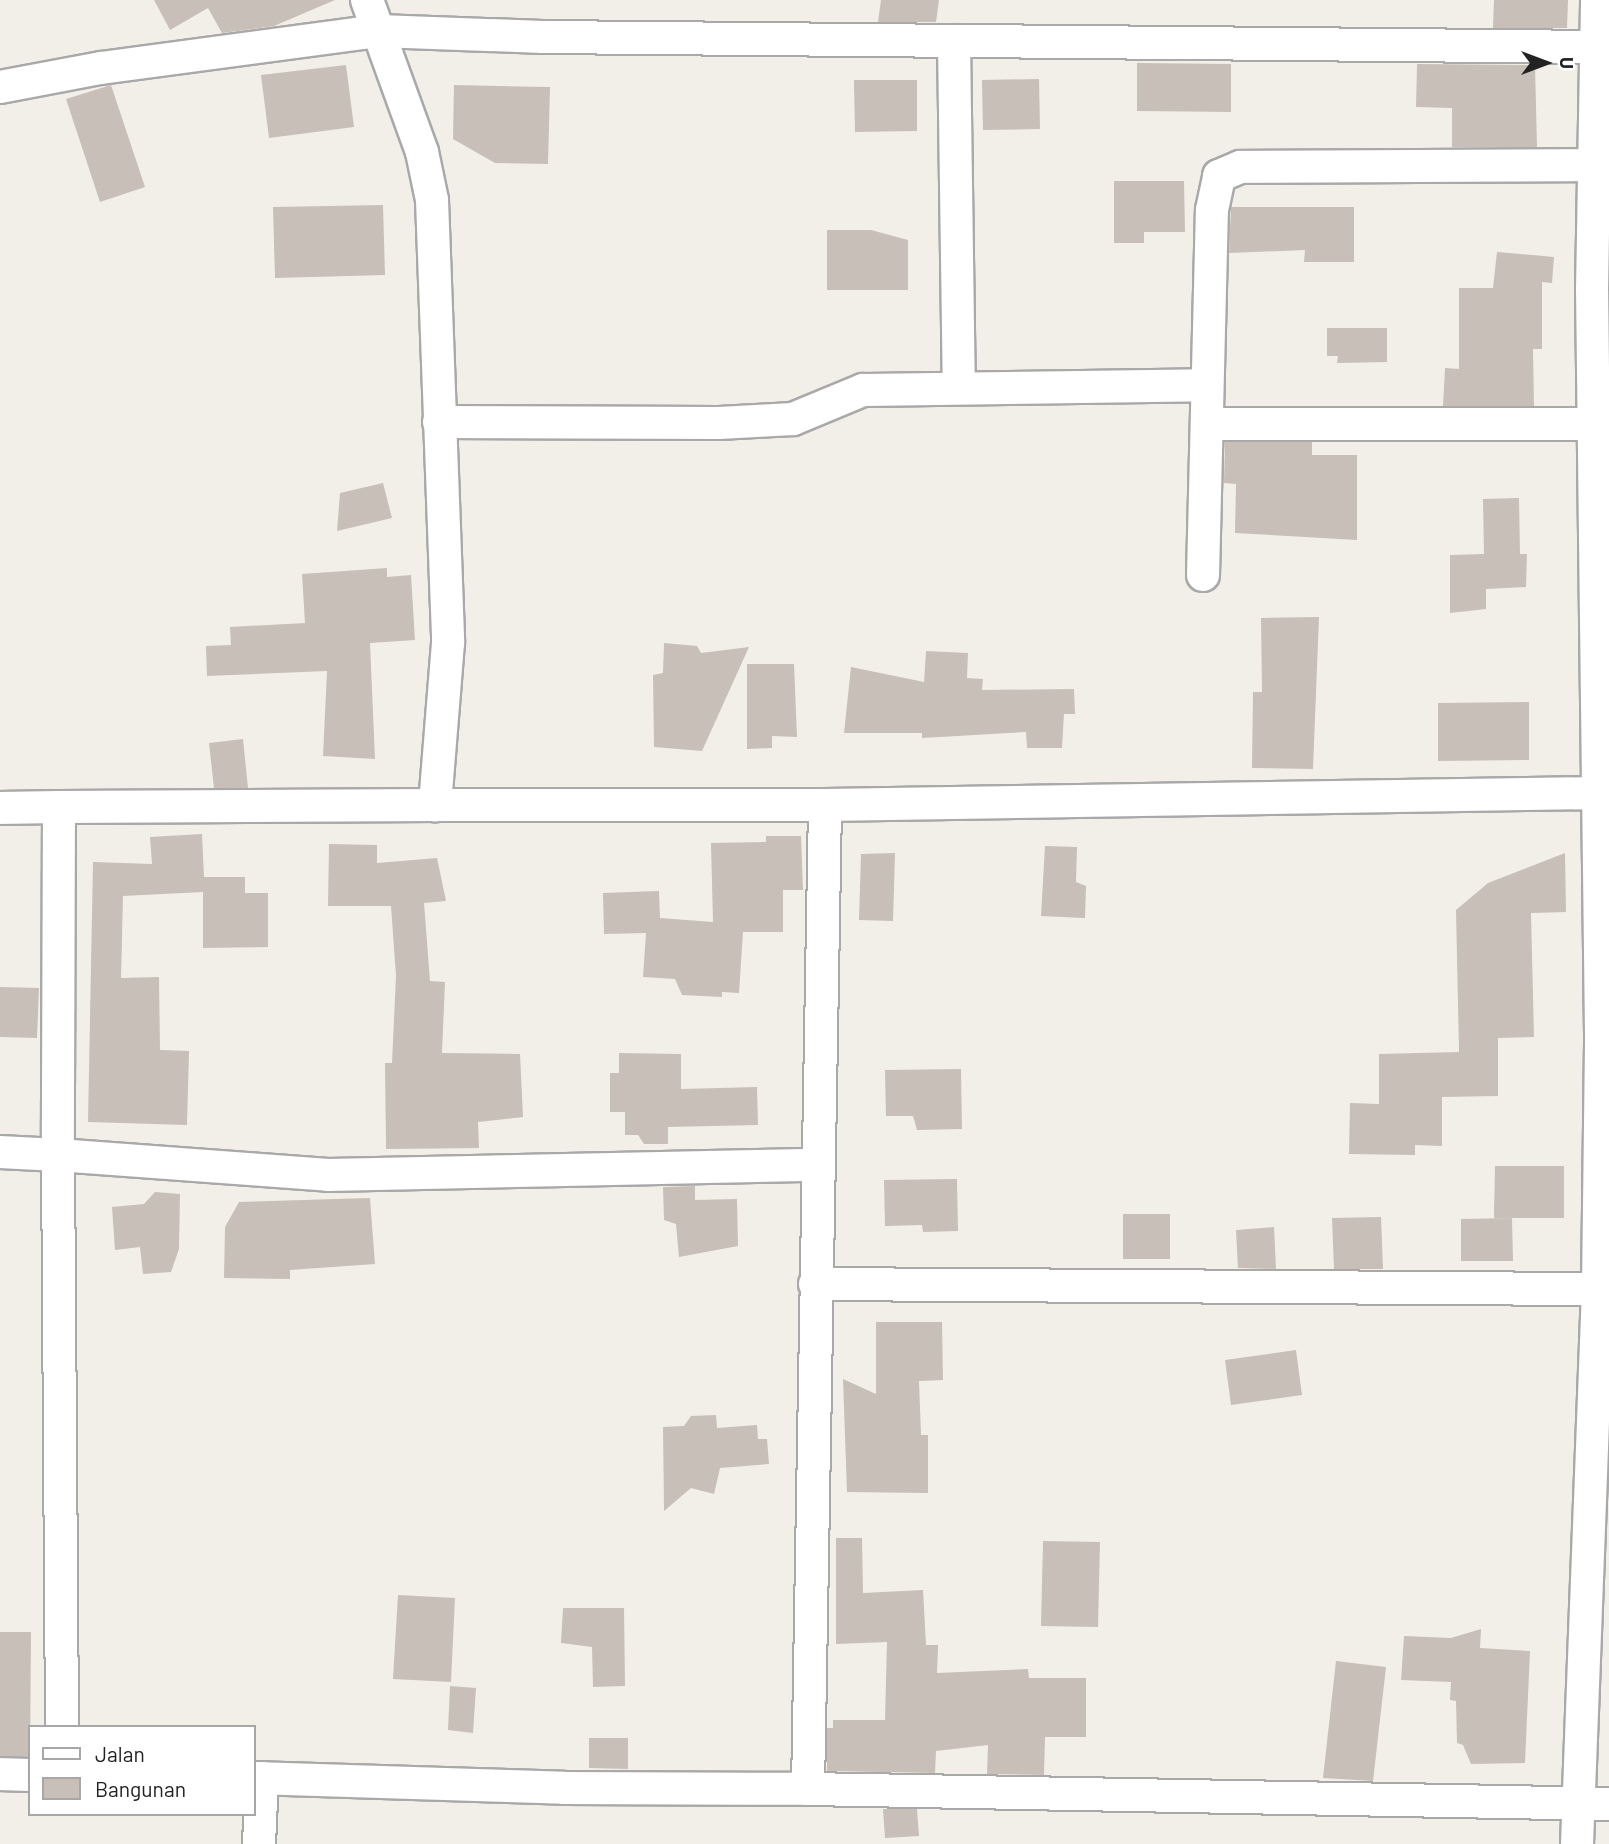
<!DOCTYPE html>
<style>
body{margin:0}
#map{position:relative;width:1609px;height:1844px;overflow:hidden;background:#f2efe9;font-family:Barlow,sans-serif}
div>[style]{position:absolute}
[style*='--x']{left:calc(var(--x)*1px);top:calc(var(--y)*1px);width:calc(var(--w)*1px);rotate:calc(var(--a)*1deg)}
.building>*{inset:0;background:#c7bfb8}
.roads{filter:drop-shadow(2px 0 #a9a9a9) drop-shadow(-2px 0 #a9a9a9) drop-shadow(0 2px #a9a9a9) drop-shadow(0 -2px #a9a9a9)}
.minor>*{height:32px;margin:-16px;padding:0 16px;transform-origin:16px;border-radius:16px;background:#fff}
span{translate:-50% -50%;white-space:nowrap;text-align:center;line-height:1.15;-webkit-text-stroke:6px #fff;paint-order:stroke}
.legend{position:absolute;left:28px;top:1725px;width:228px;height:91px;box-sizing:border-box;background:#fff;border:2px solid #a7a7a7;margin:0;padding:9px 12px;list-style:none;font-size:21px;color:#222}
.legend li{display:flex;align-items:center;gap:14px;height:35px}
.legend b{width:35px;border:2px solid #a7a7a7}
.north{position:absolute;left:1511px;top:28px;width:70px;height:70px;-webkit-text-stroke:5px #fff;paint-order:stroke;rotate:90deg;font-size:19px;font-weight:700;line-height:28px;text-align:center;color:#222}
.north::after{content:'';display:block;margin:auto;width:24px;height:32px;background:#222;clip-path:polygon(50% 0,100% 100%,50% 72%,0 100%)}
</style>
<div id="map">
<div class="building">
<i style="clip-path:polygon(154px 0,335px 0,274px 26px,222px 33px,208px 8px,170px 30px)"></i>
<i style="clip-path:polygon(881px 0,939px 0,936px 22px,878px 22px)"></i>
<i style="clip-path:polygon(1494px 0,1568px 0,1567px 28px,1493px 28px)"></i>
<i style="clip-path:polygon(1137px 63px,1231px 64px,1231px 112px,1137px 111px)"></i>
<i style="clip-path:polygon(1417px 64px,1535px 65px,1537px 147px,1452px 147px,1452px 108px,1416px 107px)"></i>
<i style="clip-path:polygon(346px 65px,354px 127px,269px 138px,261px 75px)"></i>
<i style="clip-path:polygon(1039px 79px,1040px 129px,983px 130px,982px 80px)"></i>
<i style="clip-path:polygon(854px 80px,917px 80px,917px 131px,855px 132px)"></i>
<i style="clip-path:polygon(111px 85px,145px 187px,100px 202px,66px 99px)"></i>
<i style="clip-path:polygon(454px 85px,550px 87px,548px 164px,495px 163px,453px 139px)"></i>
<i style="clip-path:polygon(1114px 181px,1184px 181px,1185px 232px,1144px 232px,1144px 243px,1114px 243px)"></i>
<i style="clip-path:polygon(383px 205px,385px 275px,275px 278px,273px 207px)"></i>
<i style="clip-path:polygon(1231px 207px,1354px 207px,1354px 262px,1304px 262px,1305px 250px,1229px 253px)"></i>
<i style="clip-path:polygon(827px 230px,871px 230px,908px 240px,908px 290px,827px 290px)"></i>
<i style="clip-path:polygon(1497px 252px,1554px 257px,1552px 283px,1542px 282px,1542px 349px,1533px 349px,1534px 406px,1443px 406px,1445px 368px,1459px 369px,1459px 288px,1493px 288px)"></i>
<i style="clip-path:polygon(1327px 328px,1387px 328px,1387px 362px,1337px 363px,1338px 356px,1327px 356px)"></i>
<i style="clip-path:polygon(1225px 442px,1312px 442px,1312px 455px,1357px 455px,1357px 540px,1235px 533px,1236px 484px,1224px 483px)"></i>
<i style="clip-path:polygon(383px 483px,392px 518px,337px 531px,340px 493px)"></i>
<i style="clip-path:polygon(1519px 498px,1520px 554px,1527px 554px,1526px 587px,1486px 589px,1486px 609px,1450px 613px,1450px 555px,1484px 554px,1483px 499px)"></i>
<i style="clip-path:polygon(387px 568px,387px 577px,411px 575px,415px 640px,370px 643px,375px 759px,323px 756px,327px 671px,207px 676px,206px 646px,231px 645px,230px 627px,305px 623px,302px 574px)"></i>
<i style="clip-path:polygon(1319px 617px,1313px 769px,1252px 768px,1253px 692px,1262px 692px,1261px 618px)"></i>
<i style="clip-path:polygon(664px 643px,697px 646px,701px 653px,749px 647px,702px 751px,654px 747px,653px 675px,663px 673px)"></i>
<i style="clip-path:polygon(926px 651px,968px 653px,967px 678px,983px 679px,982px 690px,1074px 689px,1075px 714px,1064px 714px,1062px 748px,1027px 748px,1026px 732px,922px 738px,922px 733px,844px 733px,851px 667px,924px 682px)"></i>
<i style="clip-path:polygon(747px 664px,794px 664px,797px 737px,772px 736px,772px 748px,747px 749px)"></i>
<i style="clip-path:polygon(1529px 702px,1529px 760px,1438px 761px,1438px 703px)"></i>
<i style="clip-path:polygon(243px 739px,248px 788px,214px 788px,209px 743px)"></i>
<i style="clip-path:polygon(202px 834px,204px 877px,245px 877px,245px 893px,268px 893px,268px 947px,203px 948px,203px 892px,123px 896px,121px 978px,159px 977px,160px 1050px,189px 1051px,187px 1125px,88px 1122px,93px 862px,152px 864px,150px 837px)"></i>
<i style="clip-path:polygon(766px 836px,801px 836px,803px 890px,783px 890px,783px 932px,743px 932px,739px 993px,722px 992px,722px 997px,682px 995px,675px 979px,643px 977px,646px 933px,604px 934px,603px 893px,659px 891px,660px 918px,713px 922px,711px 843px,766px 842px)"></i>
<i style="clip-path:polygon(329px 844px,377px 845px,377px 863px,437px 858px,446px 901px,424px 903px,430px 981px,445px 982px,442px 1053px,520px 1054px,523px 1117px,478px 1122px,479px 1148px,386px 1149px,385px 1063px,392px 1063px,396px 976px,391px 906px,328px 906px)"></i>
<i style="clip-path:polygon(1045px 846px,1077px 847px,1076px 882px,1086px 886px,1085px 918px,1041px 916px)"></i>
<i style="clip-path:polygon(895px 853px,893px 921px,859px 920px,861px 854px)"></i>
<i style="clip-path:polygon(1565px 853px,1566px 912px,1531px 913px,1534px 1037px,1498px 1038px,1498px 1096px,1442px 1097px,1442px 1146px,1415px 1145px,1415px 1155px,1349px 1154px,1350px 1103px,1379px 1104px,1379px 1054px,1459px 1052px,1456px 910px,1488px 883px)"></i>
<i style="clip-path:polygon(0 987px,39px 988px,37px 1038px,0 1037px)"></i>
<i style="clip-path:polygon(619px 1053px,681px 1054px,681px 1089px,757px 1087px,758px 1125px,668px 1127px,668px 1144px,644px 1144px,638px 1135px,625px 1135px,625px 1112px,610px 1112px,610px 1073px,619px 1073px)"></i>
<i style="clip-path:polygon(961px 1069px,962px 1129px,917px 1130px,913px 1116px,886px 1116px,885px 1070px)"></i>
<i style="clip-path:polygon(1495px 1166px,1564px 1166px,1564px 1218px,1494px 1218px)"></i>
<i style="clip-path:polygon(957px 1179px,958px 1231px,923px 1232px,922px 1225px,885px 1226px,884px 1180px)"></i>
<i style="clip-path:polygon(695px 1186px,695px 1200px,737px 1199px,738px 1246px,679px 1257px,676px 1224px,664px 1220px,663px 1187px)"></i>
<i style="clip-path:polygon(155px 1192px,180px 1194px,179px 1249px,171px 1272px,143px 1274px,140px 1247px,115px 1250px,112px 1207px,144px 1204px)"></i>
<i style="clip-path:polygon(370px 1198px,375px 1264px,290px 1270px,290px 1279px,224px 1278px,225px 1227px,239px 1202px)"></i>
<i style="clip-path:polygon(1123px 1214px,1170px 1214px,1170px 1259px,1123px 1259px)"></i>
<i style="clip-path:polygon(1381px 1217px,1383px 1269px,1334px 1269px,1332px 1218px)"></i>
<i style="clip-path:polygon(1512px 1218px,1513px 1261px,1461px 1261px,1461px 1219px)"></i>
<i style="clip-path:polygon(1274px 1227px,1276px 1269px,1238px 1268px,1236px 1230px)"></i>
<i style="clip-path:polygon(876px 1322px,942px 1322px,943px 1380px,919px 1381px,921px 1435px,928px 1435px,928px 1493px,847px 1492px,843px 1379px,876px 1394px)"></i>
<i style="clip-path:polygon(1296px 1350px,1302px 1395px,1231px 1405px,1225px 1360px)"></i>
<i style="clip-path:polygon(716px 1415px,717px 1428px,757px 1425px,758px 1439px,767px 1439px,769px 1464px,720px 1468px,714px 1494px,691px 1488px,664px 1511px,663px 1427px,684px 1426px,691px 1416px)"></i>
<i style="clip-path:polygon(836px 1538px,862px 1538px,863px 1593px,923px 1590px,926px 1645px,938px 1645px,937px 1673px,1028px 1669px,1029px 1678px,1086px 1678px,1086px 1737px,1045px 1737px,1044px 1775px,987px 1774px,988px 1745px,936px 1751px,935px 1773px,827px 1771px,827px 1728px,833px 1728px,833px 1720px,885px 1720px,887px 1642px,836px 1644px)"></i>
<i style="clip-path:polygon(1043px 1541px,1100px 1542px,1098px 1627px,1041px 1626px)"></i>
<i style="clip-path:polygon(398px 1595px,455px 1598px,451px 1682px,393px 1679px)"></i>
<i style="clip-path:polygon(563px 1608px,624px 1608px,625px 1686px,593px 1687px,592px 1647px,561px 1643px)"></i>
<i style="clip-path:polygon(1481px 1629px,1480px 1648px,1530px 1651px,1525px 1763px,1471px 1764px,1463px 1745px,1457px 1743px,1456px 1701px,1450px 1700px,1451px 1682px,1401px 1680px,1404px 1636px,1451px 1638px)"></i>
<i style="clip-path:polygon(0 1632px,31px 1632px,30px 1757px,0 1756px)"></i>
<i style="clip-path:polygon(1336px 1661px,1386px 1667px,1373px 1781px,1323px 1778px)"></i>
<i style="clip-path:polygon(450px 1686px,476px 1688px,473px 1733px,448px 1730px)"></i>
<i style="clip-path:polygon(589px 1738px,628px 1738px,628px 1769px,589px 1768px)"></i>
<i style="clip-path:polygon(883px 1809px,917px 1809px,919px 1836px,885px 1838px)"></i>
</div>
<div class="roads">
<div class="minor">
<i style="--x:367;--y:0;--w:162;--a:70.1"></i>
<i style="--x:422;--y:152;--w:49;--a:78.2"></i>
<i style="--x:432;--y:200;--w:443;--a:87.9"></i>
<i style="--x:448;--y:643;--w:163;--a:94.6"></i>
<i style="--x:435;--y:805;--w:390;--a:0"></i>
<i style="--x:825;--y:805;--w:774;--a:-0.89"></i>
<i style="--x:954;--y:41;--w:346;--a:89.2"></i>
<i style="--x:0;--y:87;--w:103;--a:-10.7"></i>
<i style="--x:101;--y:68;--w:280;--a:-7.6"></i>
<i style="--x:379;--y:31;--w:164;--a:2.1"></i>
<i style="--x:543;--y:37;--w:1053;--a:0.54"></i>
<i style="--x:439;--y:422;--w:280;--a:0.2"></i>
<i style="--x:719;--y:423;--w:74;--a:-3.1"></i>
<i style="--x:793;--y:419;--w:76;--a:-22.5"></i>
<i style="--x:863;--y:390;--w:344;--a:-0.8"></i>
<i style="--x:1207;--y:424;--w:386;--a:0"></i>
<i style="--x:1203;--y:575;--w:365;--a:-88.6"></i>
<i style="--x:1212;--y:210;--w:35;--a:-78"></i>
<i style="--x:1219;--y:176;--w:23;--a:-23"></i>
<i style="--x:1240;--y:167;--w:355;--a:-0.3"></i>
<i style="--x:435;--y:805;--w:376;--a:179.7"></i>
<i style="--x:59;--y:807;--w:348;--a:90.2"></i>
<i style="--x:58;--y:1155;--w:271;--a:4.2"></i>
<i style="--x:328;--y:1175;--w:488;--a:-1.2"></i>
<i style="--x:825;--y:805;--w:984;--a:90.99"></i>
<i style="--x:808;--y:1789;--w:801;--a:1.07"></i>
<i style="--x:0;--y:808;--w:59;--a:-1"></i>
<i style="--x:0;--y:1152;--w:58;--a:3"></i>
<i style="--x:58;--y:1155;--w:572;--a:89.6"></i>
<i style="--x:815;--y:1284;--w:783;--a:0.37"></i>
<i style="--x:0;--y:1774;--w:30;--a:2"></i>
<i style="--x:254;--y:1778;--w:310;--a:1.8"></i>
<i style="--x:564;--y:1788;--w:244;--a:0.2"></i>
<i style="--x:259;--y:1844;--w:66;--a:-87.4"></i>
<i style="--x:1577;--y:1844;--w:555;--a:-87.83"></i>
<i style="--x:1598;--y:1289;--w:255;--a:-89.3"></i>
<i style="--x:1601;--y:1034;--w:744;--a:-90.69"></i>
<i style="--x:1592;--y:290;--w:290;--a:-89"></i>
</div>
</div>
<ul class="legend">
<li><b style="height:9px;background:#fff"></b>Jalan</li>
<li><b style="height:19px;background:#c7bfb8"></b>Bangunan</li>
</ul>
<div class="north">U</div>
</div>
